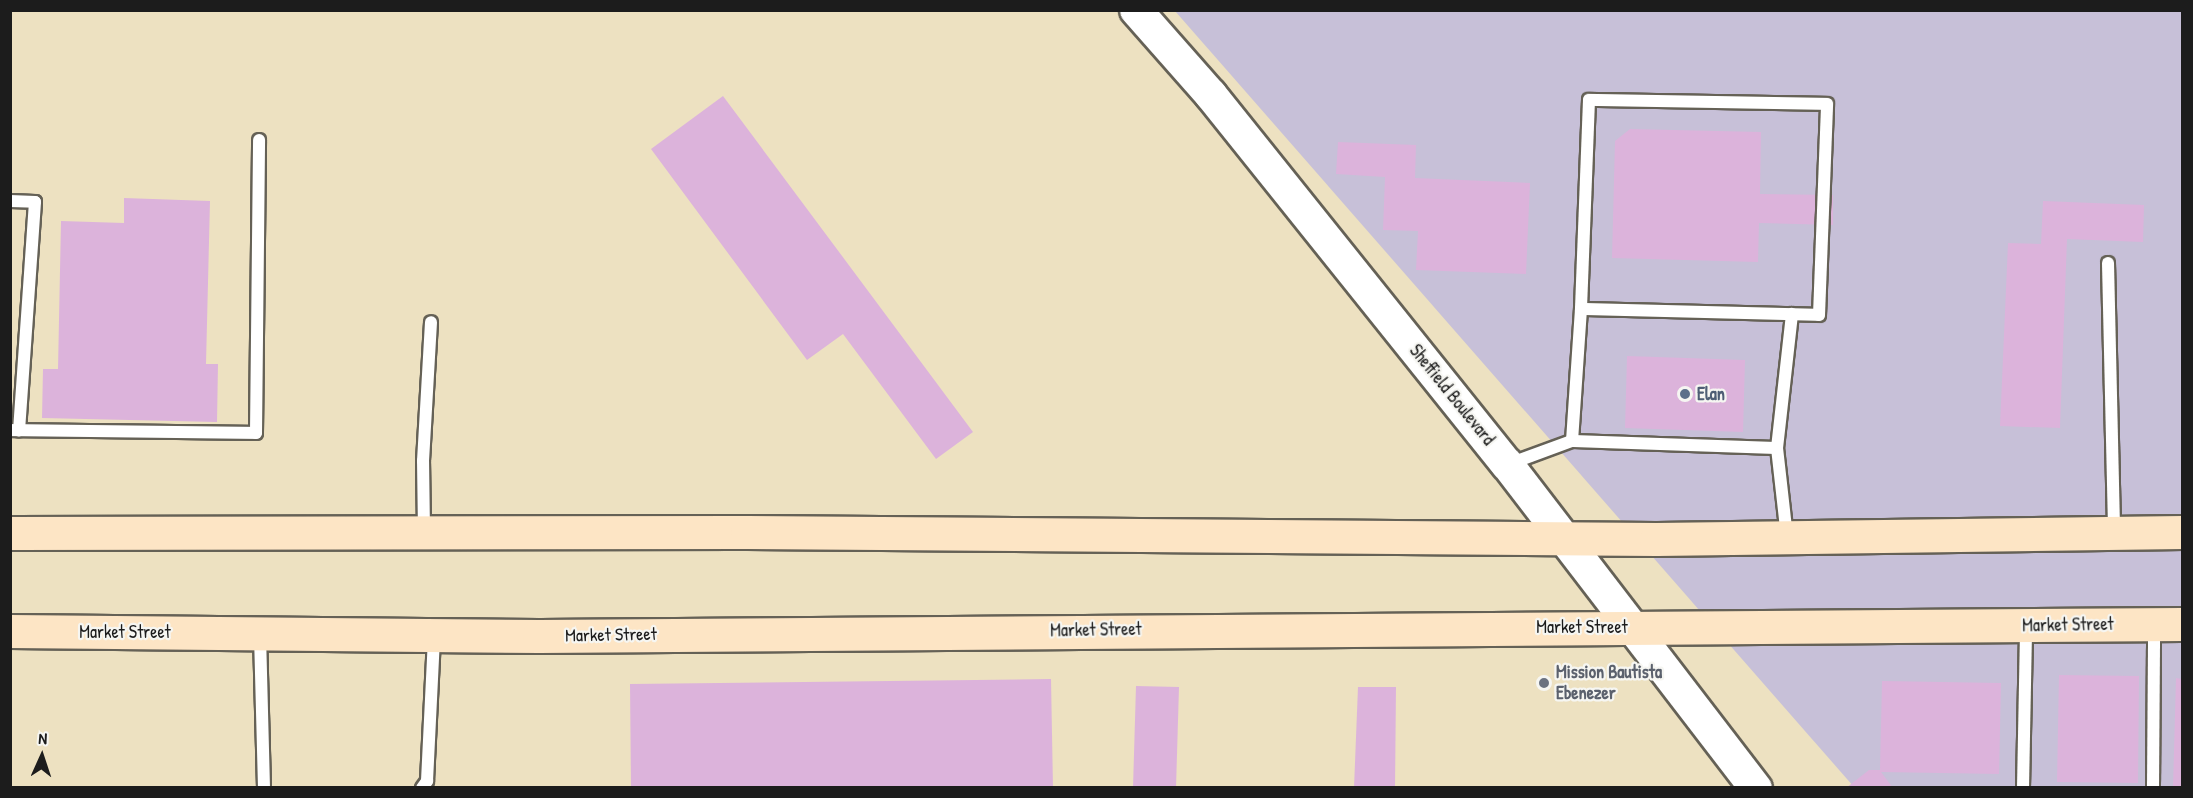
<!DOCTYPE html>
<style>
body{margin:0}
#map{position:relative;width:2193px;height:798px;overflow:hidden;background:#ede1c1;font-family:"Patrick Hand",sans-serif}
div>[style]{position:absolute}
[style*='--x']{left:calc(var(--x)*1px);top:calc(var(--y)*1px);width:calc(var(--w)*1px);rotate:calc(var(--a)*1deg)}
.industrial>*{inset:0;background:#c7c0d8}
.building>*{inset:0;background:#dcb3db}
.roads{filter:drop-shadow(2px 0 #656156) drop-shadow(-2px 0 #656156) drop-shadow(0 2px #656156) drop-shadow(0 -2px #656156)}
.service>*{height:12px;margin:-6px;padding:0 6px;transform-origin:6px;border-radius:6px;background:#fff}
.tertiary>*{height:32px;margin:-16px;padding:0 16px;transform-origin:16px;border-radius:16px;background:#fff}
.secondary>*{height:33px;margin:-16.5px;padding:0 16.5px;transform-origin:16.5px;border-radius:16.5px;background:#fde5c5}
.dots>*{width:16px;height:16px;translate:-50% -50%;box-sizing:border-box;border:3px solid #f6f6f2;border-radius:50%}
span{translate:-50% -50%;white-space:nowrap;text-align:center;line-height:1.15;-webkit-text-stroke:4.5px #f6f6f2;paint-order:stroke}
.service-label{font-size:18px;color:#4e5e75;font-weight:700}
.left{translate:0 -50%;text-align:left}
.street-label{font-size:18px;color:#1c1c1c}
.worship-label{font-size:18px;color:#5b616d;font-weight:700}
.frame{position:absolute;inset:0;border:12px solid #1c1c1c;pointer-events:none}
.north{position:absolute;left:12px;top:726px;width:60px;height:60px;-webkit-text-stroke:4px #f6f6f2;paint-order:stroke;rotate:3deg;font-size:16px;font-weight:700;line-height:24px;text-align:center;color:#1c1c1c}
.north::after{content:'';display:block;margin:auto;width:21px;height:27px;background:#1c1c1c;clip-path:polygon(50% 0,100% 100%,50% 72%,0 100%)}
</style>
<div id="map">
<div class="industrial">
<i style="clip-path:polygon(1175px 11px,2182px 11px,2182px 787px,1854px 787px)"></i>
</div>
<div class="building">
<i style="clip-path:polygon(723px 96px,973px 432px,936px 459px,843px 334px,807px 360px,651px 149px)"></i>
<i style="clip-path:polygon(1630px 129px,1761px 132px,1760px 194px,1833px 195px,1833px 225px,1759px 223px,1758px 262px,1612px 258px,1615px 141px)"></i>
<i style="clip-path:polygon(1338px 142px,1416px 145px,1415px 178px,1530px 183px,1526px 274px,1416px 270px,1418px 231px,1383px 230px,1385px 177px,1336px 174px)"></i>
<i style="clip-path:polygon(124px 198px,210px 201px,206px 364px,218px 364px,217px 422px,42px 418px,43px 369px,58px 369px,61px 221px,124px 223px)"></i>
<i style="clip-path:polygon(2043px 201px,2144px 205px,2143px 242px,2067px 239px,2060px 428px,2000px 426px,2008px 243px,2041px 244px)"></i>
<i style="clip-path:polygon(1627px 356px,1745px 360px,1743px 432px,1625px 428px)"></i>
<i style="clip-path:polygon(2059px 675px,2139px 676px,2138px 783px,2057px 782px)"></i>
<i style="clip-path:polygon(2176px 678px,2182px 679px,2182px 788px,2173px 788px)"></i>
<i style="clip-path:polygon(1051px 679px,1053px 788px,631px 788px,630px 684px)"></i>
<i style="clip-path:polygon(1882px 681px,2001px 683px,1999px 774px,1881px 772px,1893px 788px,1846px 788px,1869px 770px,1880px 770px)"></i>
<i style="clip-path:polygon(1136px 686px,1179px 687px,1176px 788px,1133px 788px)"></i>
<i style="clip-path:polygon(1358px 687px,1396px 687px,1395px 788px,1354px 788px)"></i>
</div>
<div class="roads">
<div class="service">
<i style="--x:10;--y:201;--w:25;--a:2"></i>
<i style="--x:35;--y:202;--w:229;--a:94"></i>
<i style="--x:2108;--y:263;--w:268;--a:88.7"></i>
<i style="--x:10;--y:430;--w:246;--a:0.7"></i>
<i style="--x:256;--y:433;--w:293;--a:-89.4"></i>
<i style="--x:1572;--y:441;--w:132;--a:-86.1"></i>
<i style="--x:1581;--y:309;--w:238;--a:1.4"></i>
<i style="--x:1819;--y:315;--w:211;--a:-87.8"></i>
<i style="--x:1827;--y:104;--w:238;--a:-179"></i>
<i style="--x:1589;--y:100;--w:209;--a:92.2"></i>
<i style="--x:1509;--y:464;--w:67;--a:-20.1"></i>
<i style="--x:1572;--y:441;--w:205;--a:2"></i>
<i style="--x:424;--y:531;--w:70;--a:-90.8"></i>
<i style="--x:423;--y:461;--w:139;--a:-86.7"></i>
<i style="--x:1787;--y:537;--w:90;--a:-96.4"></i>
<i style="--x:1777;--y:448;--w:135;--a:-83.6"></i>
<i style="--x:260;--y:635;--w:153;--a:88.5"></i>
<i style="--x:422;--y:788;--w:9;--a:-54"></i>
<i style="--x:427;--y:781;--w:144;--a:-87.2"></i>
<i style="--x:2023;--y:788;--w:161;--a:-88.9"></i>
<i style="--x:2153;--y:788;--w:163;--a:-89.6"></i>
</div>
<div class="tertiary">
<i style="--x:1136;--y:10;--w:113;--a:48.6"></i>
<i style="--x:1211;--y:95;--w:473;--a:51.3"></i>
<i style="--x:1507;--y:464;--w:409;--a:52.5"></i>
</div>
<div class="secondary">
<i style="--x:10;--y:533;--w:737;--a:-0.08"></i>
<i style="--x:747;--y:532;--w:909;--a:0.44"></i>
<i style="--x:1656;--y:539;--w:526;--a:-0.76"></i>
<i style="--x:10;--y:631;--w:529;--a:0.54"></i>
<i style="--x:539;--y:636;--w:1643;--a:-0.42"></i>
</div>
</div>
<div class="dots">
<i style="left:1685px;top:394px;background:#5c6f8a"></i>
<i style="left:1544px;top:683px;background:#6b7280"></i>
</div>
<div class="service-label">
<span class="left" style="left:1697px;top:394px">Elan</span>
</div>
<div class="street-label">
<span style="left:1452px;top:395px;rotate:51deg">Sheffield Boulevard</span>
<span style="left:2068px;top:625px;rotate:-1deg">Market Street</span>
<span style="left:1582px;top:627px">Market Street</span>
<span style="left:1096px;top:630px;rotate:-1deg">Market Street</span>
<span style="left:125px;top:632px">Market Street</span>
<span style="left:611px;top:635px;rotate:-1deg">Market Street</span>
</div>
<div class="worship-label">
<span class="left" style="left:1556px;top:683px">Mission Bautista<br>Ebenezer</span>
</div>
<div class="frame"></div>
<div class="north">N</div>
</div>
